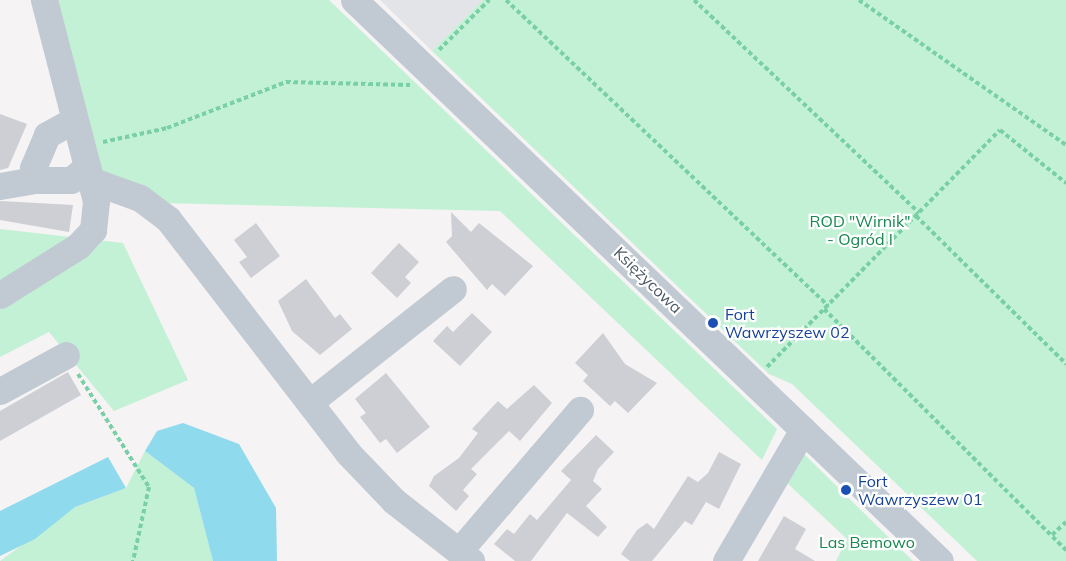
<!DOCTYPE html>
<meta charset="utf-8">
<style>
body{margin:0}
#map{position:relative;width:1066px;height:561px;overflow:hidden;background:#f5f3f3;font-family:Mulish,sans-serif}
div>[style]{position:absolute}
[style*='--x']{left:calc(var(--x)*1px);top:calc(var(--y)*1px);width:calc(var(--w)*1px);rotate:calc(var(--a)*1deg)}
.airport>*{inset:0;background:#e2e4e7}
.green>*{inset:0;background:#c3f1d5}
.water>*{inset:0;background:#90daee}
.building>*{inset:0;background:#cdcfd5}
.path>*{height:4px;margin-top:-2px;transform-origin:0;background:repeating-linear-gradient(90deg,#7ad0a6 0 4.5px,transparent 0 7.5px)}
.minor>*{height:27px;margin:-13.5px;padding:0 13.5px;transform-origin:13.5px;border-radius:13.5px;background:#c1cad2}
.dots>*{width:16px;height:16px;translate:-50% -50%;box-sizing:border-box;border:3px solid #fff;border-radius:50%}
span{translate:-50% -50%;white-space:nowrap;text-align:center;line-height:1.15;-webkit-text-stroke:4.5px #fff;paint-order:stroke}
.park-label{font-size:16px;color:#17864f}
.street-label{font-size:16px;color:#4a5661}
.transit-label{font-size:16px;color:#164399}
.left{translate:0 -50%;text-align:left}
</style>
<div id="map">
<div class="airport">
<i style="clip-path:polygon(380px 0,483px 0,432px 51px)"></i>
</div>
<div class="green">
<i style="clip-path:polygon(54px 0,329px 0,777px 429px,762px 460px,500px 211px,161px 203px,97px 177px)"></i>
<i style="clip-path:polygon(483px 0,1066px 0,1066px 561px,977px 561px,792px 384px,769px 374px,432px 51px)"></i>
<i style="clip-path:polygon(0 229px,123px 243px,188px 380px,114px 411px,49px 332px,0 357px)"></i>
<i style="clip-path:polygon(145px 451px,194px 488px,213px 561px,0 561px,75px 507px,126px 488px)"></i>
<i style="clip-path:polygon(802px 452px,873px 522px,913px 561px,836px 561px,847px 539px,786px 482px)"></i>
</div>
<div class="water">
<i style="clip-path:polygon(183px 423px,239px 444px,276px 508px,277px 561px,213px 561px,194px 488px,145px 451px,157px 431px)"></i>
<i style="clip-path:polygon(108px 457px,126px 488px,75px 507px,35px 539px,0 556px,0 511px)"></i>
</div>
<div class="building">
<i style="clip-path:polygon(0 114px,27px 124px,8px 168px,0 170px)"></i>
<i style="clip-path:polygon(0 201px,73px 205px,69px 232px,0 220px)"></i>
<i style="clip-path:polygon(451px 212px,471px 232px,479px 223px,533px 266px,505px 296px,492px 284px,487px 290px,446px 242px,452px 236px)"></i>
<i style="clip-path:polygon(256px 223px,280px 256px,251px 278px,239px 262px,247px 257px,234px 240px)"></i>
<i style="clip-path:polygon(399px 243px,419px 262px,405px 277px,411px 283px,397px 298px,371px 273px)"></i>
<i style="clip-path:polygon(306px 279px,335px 318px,340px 314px,352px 329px,320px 355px,292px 331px,278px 301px)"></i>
<i style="clip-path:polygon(472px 313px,492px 332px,460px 366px,433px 341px,447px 326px,453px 332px)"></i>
<i style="clip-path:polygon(603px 333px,625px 364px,657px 383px,628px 413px,615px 401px,610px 406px,583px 381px,588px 375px,575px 363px)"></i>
<i style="clip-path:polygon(68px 372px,81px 395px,0 441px,0 411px)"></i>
<i style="clip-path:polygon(386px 373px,430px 427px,397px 453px,386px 439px,380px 443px,360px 417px,366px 413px,355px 399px)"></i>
<i style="clip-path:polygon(534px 385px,552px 403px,520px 441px,509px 431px,471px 469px,477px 474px,463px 490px,469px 496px,456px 511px,429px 486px,434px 476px,459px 458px,478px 433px,472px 429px,498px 401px,507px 409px)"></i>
<i style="clip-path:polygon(596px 435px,614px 452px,598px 469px,593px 481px,602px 489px,586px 506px,607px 527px,598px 537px,567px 513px,531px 561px,515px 561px,494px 544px,507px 529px,514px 534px,530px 514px,537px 520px,571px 480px,561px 471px)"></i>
<i style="clip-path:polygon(719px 452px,741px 464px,719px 509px,706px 502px,692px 525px,685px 521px,652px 561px,630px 561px,621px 554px,637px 530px,647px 523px,654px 529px,688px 476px,698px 482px,708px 473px)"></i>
<i style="clip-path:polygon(784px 516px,806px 529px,795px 549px,815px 561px,758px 561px)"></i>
</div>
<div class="path">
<i style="--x:506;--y:0;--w:444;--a:43.5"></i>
<i style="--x:694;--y:0;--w:310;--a:43.4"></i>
<i style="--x:859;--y:0;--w:253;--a:35"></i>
<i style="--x:439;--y:50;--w:71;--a:-45"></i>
<i style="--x:103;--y:142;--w:66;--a:-12.3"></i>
<i style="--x:167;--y:128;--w:128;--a:-21.1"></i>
<i style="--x:286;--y:82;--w:124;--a:1.4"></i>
<i style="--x:916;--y:216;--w:211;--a:44.6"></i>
<i style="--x:824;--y:309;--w:342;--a:44.9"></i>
<i style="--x:767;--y:367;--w:332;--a:-45.5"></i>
<i style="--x:1000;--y:130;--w:85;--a:38.8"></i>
<i style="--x:78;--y:374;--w:133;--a:57.9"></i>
<i style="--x:149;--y:487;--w:76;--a:102.2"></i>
<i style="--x:1052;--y:535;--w:19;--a:-43"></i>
</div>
<div class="minor">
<i style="--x:354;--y:0;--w:811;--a:43.75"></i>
<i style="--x:72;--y:121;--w:29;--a:151"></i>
<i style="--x:47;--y:135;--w:36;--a:113"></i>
<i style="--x:33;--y:168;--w:12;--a:90"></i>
<i style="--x:33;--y:180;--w:38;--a:0"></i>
<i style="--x:71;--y:180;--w:21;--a:-39"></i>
<i style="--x:90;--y:180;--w:53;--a:19.8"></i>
<i style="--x:140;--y:198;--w:35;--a:37"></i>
<i style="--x:168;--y:219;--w:295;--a:52.4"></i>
<i style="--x:348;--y:453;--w:66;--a:46.2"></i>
<i style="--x:394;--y:501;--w:98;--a:37.9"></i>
<i style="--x:0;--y:186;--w:34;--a:-10"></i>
<i style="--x:0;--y:295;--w:92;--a:-32.1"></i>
<i style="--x:78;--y:246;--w:22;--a:-47"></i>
<i style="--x:93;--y:230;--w:29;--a:-84"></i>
<i style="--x:96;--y:201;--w:208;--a:-104.5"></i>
<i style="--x:0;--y:391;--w:75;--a:-28.6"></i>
<i style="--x:310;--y:402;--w:182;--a:-38.3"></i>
<i style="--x:459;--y:551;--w:186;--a:-49.4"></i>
<i style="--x:726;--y:561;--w:152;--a:-59.6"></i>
</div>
<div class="dots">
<i style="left:713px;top:323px;background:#1a4fb4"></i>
<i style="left:846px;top:490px;background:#1a4fb4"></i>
</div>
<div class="park-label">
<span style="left:860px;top:230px">ROD "Wirnik"<br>- Ogród I</span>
<span style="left:867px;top:542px">Las Bemowo</span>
</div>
<div class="street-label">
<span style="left:648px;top:280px;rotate:44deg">Księżycowa</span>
</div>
<div class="transit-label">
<span class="left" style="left:725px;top:323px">Fort<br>Wawrzyszew 02</span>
<span class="left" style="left:858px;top:490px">Fort<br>Wawrzyszew 01</span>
</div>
</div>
